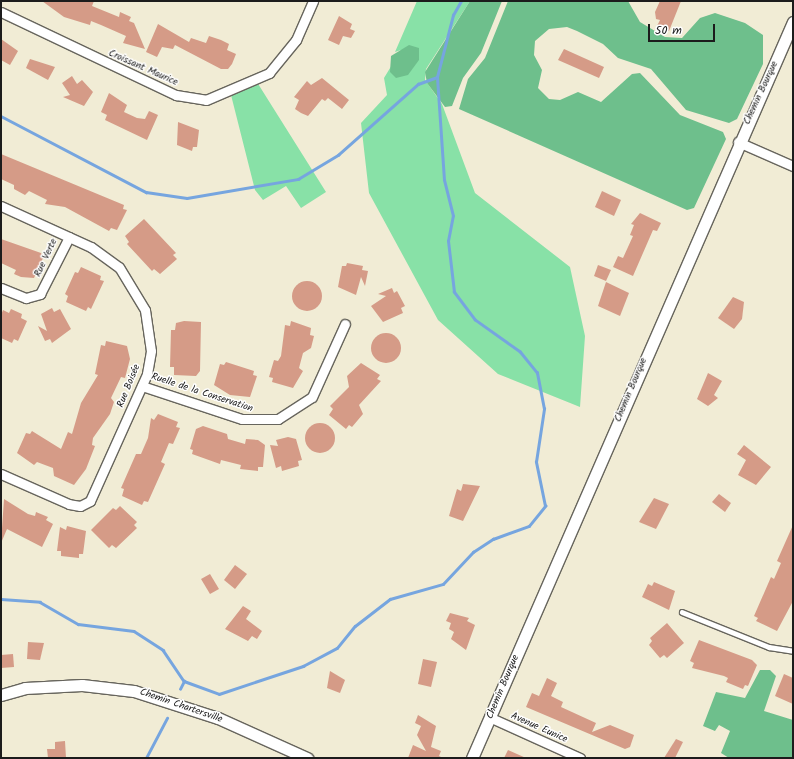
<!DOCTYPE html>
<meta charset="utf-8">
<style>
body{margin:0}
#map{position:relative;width:794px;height:759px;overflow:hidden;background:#f1ecd5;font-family:Kalam,sans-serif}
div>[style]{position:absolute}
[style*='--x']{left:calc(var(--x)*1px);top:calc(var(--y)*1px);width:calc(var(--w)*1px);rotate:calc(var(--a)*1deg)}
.green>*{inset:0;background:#88e1a7}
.forest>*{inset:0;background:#6ebf8c}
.stream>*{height:2.5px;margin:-1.25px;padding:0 1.25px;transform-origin:1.25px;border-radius:1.25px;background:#76a5df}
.building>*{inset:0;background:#d59b87}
.round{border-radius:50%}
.roads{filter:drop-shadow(1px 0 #67655d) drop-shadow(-1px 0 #67655d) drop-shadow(0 1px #67655d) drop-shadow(0 -1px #67655d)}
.service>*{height:4.5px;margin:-2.25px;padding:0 2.25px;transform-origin:2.25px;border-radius:2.25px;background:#fff}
.minor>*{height:9px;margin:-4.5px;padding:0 4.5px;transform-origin:4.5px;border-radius:4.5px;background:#fff}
.tertiary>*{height:11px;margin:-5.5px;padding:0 5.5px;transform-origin:5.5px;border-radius:5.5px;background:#fff}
span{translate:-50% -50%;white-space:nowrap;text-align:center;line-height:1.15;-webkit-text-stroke:3px #fff;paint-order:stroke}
.street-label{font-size:10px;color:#1c1c1c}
.frame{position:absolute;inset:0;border:2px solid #1c1c1c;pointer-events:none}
.scale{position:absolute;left:648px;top:24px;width:67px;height:18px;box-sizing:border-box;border:2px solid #1c1c1c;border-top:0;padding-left:5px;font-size:12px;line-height:14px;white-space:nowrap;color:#1c1c1c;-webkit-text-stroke:3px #fff;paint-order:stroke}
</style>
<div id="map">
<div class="green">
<i style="clip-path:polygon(417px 1px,470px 1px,426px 69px,425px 80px,442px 104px,475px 193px,570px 267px,585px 336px,580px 407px,498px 374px,438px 320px,369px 193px,361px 123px,387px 95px,384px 78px,401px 50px,395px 52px)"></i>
<i style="clip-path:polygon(255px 79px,326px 192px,301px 208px,286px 186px,263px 200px,255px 190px,230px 91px)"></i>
</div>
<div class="forest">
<i style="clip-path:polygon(470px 1px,502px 1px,481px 53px,463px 78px,452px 106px,445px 107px,427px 83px,425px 72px)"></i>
<i style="clip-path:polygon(508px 1px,628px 1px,640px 22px,665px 37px,682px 38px,700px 18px,715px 13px,745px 23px,763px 35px,763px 64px,737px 119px,729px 123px,686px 110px,651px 69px,618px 58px,603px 44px,577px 31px,567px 27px,549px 29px,535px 41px,534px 55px,542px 70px,538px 88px,549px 99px,560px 100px,578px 92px,601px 102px,632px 74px,640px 73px,680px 115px,723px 132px,726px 139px,694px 208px,687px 210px,459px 109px,468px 79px,485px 58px)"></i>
<i style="clip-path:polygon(409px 45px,419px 48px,419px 60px,408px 75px,396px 78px,390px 72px,391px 56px)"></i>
<i style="clip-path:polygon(760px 670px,770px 670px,776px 676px,764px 711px,793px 720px,793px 758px,729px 758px,721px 753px,730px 731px,719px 725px,715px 731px,703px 726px,716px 692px,745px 698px)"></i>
</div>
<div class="stream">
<i style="--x:1;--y:116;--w:164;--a:27.7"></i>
<i style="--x:146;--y:192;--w:41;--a:8.3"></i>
<i style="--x:187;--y:198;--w:113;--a:-9.7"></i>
<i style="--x:298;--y:179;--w:47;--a:-31"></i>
<i style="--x:338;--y:155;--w:107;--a:-41.6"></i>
<i style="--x:418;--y:84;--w:20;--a:-20"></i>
<i style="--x:1;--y:599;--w:39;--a:4"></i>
<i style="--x:40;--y:602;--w:44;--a:30.1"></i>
<i style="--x:78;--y:624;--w:56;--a:7.1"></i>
<i style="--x:134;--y:631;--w:35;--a:33"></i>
<i style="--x:163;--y:650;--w:37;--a:56"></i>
<i style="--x:184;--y:681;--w:37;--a:20"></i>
<i style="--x:219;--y:694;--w:89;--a:-18.4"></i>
<i style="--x:303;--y:666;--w:38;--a:-28"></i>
<i style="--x:337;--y:648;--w:28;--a:-51"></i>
<i style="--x:355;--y:626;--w:44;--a:-37.6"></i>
<i style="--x:390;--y:599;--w:55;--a:-15.8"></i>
<i style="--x:443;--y:584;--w:44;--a:-46.8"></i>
<i style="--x:473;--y:552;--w:24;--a:-33"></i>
<i style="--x:493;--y:539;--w:38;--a:-20"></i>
<i style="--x:529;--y:526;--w:26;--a:-51"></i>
<i style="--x:545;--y:506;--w:45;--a:-101.6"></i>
<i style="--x:536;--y:462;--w:54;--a:-81.4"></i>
<i style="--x:544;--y:409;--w:37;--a:-101"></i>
<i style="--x:537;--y:373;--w:27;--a:-129"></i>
<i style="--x:520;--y:352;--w:55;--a:-144.6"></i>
<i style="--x:475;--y:320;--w:35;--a:-127"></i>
<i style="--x:454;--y:292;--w:51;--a:-96.7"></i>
<i style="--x:448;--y:241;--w:25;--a:-79"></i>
<i style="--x:453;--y:216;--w:37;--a:-104"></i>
<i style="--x:444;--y:180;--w:103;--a:-93.9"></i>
<i style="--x:437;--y:77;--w:64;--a:-75.5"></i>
<i style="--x:453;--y:15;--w:16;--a:-60"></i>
<i style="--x:180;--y:689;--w:9;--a:-63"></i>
<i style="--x:146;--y:758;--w:45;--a:-62.3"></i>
</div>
<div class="building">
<i style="clip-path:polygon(42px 1px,94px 1px,92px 6px,119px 17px,120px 12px,131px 17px,129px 21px,134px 23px,145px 49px,123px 43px,126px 36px,101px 25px,91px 21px,90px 25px,64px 17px)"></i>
<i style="clip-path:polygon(660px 1px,681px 1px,669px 31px,657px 26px,660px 20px,656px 19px,655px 12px)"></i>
<i style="clip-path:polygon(339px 16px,352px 24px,350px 29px,355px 31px,351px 38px,343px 36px,339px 45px,328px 40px)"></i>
<i style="clip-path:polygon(158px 24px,189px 42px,191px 38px,206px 43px,209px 36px,221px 40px,229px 44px,227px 50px,236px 54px,232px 64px,228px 69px,221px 69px,175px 45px,173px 49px,162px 47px,157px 57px,146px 52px)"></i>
<i style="clip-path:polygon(1px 39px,18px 51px,10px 65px,1px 60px)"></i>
<i style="clip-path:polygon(564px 49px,604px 67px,599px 78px,558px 60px)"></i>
<i style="clip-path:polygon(30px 59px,55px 67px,48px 80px,26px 68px)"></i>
<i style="clip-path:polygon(72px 76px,77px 84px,82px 80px,93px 92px,84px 106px,63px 97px,70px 95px,62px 83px)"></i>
<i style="clip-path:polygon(322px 78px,349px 100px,342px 109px,328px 98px,325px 101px,322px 99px,308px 116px,301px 113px,295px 109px,299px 100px,294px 97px,307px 81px,311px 85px)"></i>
<i style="clip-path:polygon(109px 93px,127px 105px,124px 112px,137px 118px,145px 119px,149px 111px,158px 115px,147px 140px,105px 120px,107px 115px,101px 112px)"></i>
<i style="clip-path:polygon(178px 122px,199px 130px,197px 147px,193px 147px,192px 151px,177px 145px)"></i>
<i style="clip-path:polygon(1px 154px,124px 205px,123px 209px,127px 210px,117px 230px,111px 228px,109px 231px,65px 207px,45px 204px,47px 200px,29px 191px,25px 195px,14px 189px,14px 185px,1px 179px)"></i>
<i style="clip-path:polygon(602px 191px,621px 200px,614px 216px,595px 207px)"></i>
<i style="clip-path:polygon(640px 213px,661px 223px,657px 231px,653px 230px,633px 276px,613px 267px,618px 256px,623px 258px,633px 236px,630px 235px,634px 225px,631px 224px)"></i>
<i style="clip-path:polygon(144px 219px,176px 253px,173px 255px,177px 259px,160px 274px,154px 269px,152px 271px,127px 244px,129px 242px,125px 236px)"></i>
<i style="clip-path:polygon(1px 239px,41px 253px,43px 258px,34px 278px,21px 277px,14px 274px,16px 270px,1px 263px)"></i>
<i style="clip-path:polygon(347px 263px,363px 266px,362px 270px,368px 271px,365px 286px,361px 277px,356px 295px,338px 287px,342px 266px,346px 266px)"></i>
<i style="clip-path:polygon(598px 265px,611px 270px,606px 281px,594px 276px)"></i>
<i style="clip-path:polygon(81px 267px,101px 276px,100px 280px,104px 281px,91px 309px,88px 307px,86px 311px,66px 302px,68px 296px,65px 294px,75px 272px,78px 273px)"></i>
<i class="round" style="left:292px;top:281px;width:30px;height:30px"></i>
<i style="clip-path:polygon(606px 282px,629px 293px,620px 316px,598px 306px)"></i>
<i style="clip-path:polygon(392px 288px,394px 293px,397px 291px,405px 306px,401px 308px,403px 313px,383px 322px,371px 306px,386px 296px,378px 294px)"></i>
<i style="clip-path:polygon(733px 297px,744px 302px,742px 319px,734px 329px,718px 318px)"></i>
<i style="clip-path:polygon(52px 308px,54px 312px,60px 309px,71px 329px,52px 343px,50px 339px,45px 341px,38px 326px,47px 331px,41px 314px)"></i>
<i style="clip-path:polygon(11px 309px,22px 314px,21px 318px,27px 321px,18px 341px,14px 339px,12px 343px,1px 338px,1px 315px,3px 310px,9px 313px)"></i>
<i style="clip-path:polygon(184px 321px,201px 322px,200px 371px,196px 376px,174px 375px,174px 367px,170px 367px,171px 330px,175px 330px,176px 323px)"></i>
<i style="clip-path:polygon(291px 321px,311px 328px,310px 335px,314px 336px,311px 348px,303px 353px,299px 368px,303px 371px,293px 388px,272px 382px,273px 378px,269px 377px,274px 360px,278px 361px,281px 356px,285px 325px,290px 326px)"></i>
<i class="round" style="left:371px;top:333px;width:30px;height:30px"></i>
<i style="clip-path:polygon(106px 341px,127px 346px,130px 359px,125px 378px,121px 377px,111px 398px,114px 402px,110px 414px,93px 438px,92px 445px,95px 446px,86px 469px,74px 485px,54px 476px,53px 468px,37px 462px,34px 465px,17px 453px,26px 433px,30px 434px,32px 431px,61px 449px,68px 432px,72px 434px,81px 403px,98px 375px,95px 374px,101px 345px,105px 346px)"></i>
<i style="clip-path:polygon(226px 362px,254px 371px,253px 375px,257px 376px,250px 397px,230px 395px,214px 385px,220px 364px,224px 365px)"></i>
<i style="clip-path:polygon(361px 363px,380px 375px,377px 379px,381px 381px,359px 405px,363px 414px,352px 427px,349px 425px,346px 429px,329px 415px,333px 409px,330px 406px,349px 387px,347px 376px)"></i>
<i style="clip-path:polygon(708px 373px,722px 381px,714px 395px,718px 398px,708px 406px,697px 399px)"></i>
<i style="clip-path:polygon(158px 414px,178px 422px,176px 427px,180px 428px,173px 444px,169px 443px,161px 462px,165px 464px,148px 502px,144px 501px,142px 505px,122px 496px,124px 489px,121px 488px,136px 454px,141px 454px,148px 438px,151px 418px,154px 420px)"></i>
<i class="round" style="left:305px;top:423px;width:30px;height:30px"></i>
<i style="clip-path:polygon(203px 426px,227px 434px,228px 439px,245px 444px,246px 439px,258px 440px,265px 445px,263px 467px,258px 467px,258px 471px,240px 469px,241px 465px,221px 460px,220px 464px,192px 454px,193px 450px,190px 449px,196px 429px)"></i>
<i style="clip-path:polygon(288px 437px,296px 439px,302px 460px,298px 461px,299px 466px,282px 471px,281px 466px,276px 468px,270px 445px,278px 446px,276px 440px)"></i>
<i style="clip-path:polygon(744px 445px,771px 467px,756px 485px,738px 475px,746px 460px,737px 454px)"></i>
<i style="clip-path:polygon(463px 484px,480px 486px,463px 521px,449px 516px,457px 489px,461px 491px)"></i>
<i style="clip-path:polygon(719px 494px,731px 503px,725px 512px,712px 502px)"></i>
<i style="clip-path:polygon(654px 498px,669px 504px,656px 529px,639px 522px)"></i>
<i style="clip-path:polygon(4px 499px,28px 514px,35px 516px,36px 512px,48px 517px,46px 520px,53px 524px,42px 547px,7px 529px,1px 543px)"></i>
<i style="clip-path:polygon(120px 506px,137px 522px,134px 525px,137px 528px,116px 548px,112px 545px,109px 548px,91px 530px,113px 508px,116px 510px)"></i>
<i style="clip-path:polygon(793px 525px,793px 601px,777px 631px,756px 621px,758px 618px,754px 616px,771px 577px,774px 579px,781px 563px,777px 561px)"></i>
<i style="clip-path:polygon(67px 526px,86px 531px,83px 554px,79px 554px,79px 558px,61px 556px,61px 551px,57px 551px,60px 527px,66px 530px)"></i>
<i style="clip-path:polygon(235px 565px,247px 574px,235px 589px,224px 580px)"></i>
<i style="clip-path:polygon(210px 574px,219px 589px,210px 594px,201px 579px)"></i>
<i style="clip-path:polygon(654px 582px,675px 591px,669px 610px,642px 597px,648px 584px,652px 586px)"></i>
<i style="clip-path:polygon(243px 606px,251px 611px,246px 619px,262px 631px,257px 639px,252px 636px,248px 641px,225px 629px)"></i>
<i style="clip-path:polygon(450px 613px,469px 618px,467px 621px,475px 625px,466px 650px,451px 639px,454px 632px,449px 629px,451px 623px,446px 621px)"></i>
<i style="clip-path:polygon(667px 623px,684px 643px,667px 658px,664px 655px,660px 658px,649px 645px,652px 641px,650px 638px)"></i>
<i style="clip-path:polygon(699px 640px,752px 660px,757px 665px,748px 686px,745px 685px,743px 689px,726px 682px,728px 678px,724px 676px,692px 668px,694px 663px,690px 661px)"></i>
<i style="clip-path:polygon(28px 642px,44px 643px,40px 660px,27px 659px)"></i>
<i style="clip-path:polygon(13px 654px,14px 667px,1px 668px,1px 655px)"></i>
<i style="clip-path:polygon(423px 659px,437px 662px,431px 687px,418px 684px)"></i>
<i style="clip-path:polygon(330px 671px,345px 680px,340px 693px,327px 688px)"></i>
<i style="clip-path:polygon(784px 674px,793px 678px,793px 704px,775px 696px)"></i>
<i style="clip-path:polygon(547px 678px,557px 683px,551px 696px,563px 702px,561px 707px,596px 723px,592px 732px,610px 725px,634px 735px,630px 747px,625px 749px,526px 707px,532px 693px,539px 696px)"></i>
<i style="clip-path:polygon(418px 715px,436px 726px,431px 747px,441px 751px,439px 756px,443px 758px,408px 758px,413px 745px,426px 751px,417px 735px,421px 726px,415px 723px)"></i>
<i style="clip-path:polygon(676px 739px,683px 742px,675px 758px,664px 758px)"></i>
<i style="clip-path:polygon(65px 741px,66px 758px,48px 758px,47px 749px,55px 749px,55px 742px)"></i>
<i style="clip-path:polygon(508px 750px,526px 758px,504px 758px)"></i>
</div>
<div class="roads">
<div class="service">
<i style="--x:682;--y:612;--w:94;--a:21.9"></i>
<i style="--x:769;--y:647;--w:24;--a:9"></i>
</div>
<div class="minor">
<i style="--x:1;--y:12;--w:194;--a:25.4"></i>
<i style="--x:176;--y:95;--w:30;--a:9"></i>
<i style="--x:206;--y:100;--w:69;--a:-23.2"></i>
<i style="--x:269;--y:73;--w:43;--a:-50.7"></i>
<i style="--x:296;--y:40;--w:43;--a:-66.4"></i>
<i style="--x:738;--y:142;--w:60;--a:23.6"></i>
<i style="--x:1;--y:206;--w:99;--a:24.5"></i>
<i style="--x:91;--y:247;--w:34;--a:36"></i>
<i style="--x:119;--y:267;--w:50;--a:58.8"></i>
<i style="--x:145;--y:310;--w:41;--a:81.7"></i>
<i style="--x:151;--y:351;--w:23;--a:100"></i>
<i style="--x:147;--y:374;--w:139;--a:114.2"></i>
<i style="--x:90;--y:501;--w:11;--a:153"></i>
<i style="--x:80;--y:506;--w:11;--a:-170"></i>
<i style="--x:69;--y:504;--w:74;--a:-156.2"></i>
<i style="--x:1;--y:288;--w:27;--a:22"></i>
<i style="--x:26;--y:298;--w:15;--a:-16"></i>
<i style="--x:40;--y:294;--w:64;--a:-63"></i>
<i style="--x:142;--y:386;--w:105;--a:18.3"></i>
<i style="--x:242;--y:419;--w:36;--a:0"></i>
<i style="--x:278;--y:419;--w:40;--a:-32.9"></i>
<i style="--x:312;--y:397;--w:80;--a:-65.7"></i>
<i style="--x:489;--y:717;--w:100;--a:24.3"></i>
</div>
<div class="tertiary">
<i style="--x:1;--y:695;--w:25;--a:-16"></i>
<i style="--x:25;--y:688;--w:57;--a:-3"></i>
<i style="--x:82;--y:685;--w:52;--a:6.6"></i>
<i style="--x:134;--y:691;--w:88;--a:17.8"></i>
<i style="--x:218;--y:718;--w:98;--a:24.2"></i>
<i style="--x:472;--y:758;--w:803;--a:-66.44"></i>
</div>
</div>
<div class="street-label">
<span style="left:143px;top:68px;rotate:24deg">Croissant Maurice</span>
<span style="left:761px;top:93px;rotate:-65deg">Chemin Bourque</span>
<span style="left:46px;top:258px;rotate:-65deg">Rue Verte</span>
<span style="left:129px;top:386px;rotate:-68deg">Rue Boisée</span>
<span style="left:631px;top:390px;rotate:-67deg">Chemin Bourque</span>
<span style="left:202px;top:393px;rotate:18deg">Ruelle de la Conservation</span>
<span style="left:503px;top:687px;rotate:-67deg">Chemin Bourque</span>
<span style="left:181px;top:706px;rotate:19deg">Chemin Chartersville</span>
<span style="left:539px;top:728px;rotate:24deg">Avenue Eunice</span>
</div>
<div class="frame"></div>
<div class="scale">50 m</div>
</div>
